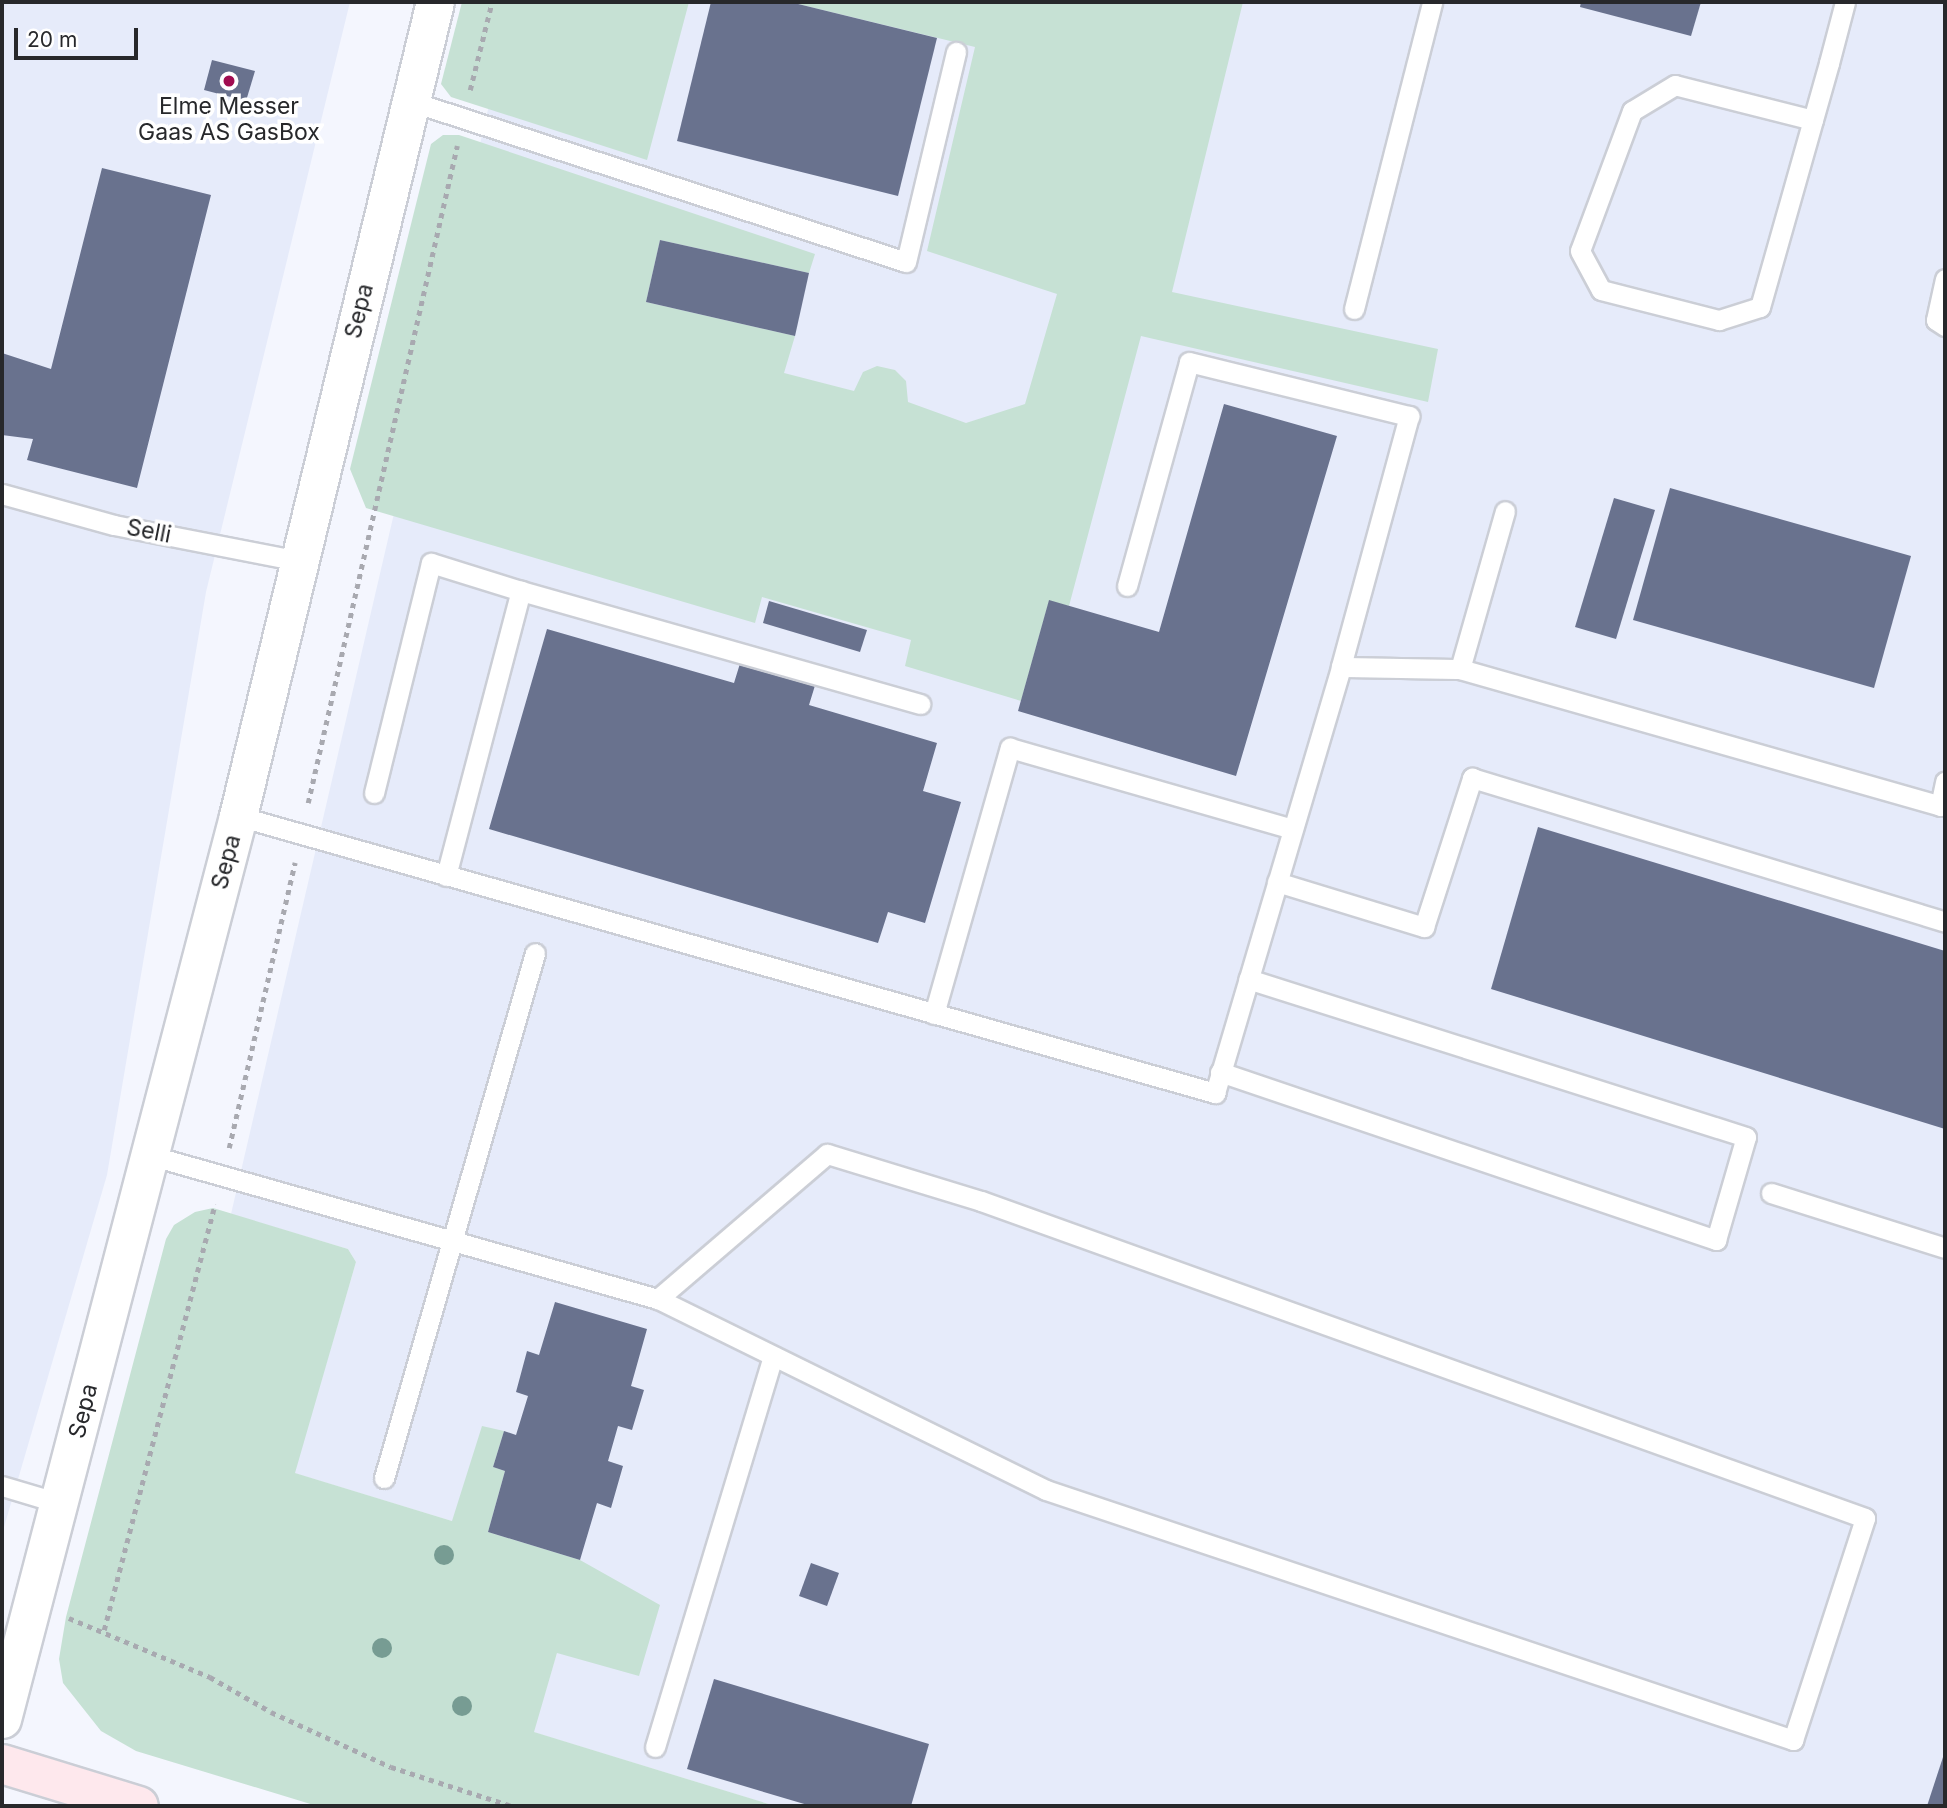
<!DOCTYPE html>
<style>
body{margin:0}
#map{position:relative;width:1947px;height:1808px;overflow:hidden;background:#f4f6fe;font-family:Inter,sans-serif}
div>[style]{position:absolute}
[style*='--x']{left:calc(var(--x)*1px);top:calc(var(--y)*1px);width:calc(var(--w)*1px);rotate:calc(var(--a)*1deg)}
.built>*{inset:0;background:#e6ebfa}
.green>*{inset:0;background:#c6e1d4}
.building>*{inset:0;background:#69728e}
.path>*{height:4.5px;margin-top:-2.25px;transform-origin:0;background:repeating-linear-gradient(90deg,#a8a9b0 0 5px,transparent 0 10px)}
.roads{filter:drop-shadow(2px 0 #cbced6) drop-shadow(-2px 0 #cbced6) drop-shadow(0 2px #cbced6) drop-shadow(0 -2px #cbced6)}
.lane>*{height:19px;margin:-9.5px;padding:0 9.5px;transform-origin:9.5px;border-radius:9.5px;background:#fff}
.street>*{height:37px;margin:-18.5px;padding:0 18.5px;transform-origin:18.5px;border-radius:18.5px;background:#fff}
.secondary>*{height:38px;margin:-19px;padding:0 19px;transform-origin:19px;border-radius:19px;background:#fee8ed}
.trees>*{width:20px;height:20px;margin:-10px;border-radius:50%;background:#779c93}
.dots>*{width:19px;height:19px;translate:-50% -50%;box-sizing:border-box;border:4px solid #fff;border-radius:50%}
span{translate:-50% -50%;white-space:nowrap;text-align:center;line-height:1.15;-webkit-text-stroke:7px #fff;paint-order:stroke}
.poi-label{font-size:23px;color:#27282b}
.street-label{font-size:23px;color:#27282b}
.frame{position:absolute;inset:0;border:4px solid #27282b;pointer-events:none}
.scale{position:absolute;left:14px;top:28px;width:124px;height:32px;box-sizing:border-box;border:4px solid #27282b;border-top:0;padding-left:9px;font-size:21px;line-height:24px;white-space:nowrap;color:#27282b;-webkit-text-stroke:5px #fff;paint-order:stroke}
</style>
<div id="map">
<div class="built">
<i style="clip-path:polygon(2px 2px,350px 2px,206px 592px,107px 1175px,2px 1534px)"></i>
<i style="clip-path:polygon(513px 2px,1945px 2px,1945px 1806px,775px 1806px,533px 1732px,557px 1653px,488px 1532px,294px 1473px,356px 1262px,348px 1249px,231px 1214px)"></i>
</div>
<div class="green">
<i style="clip-path:polygon(462px 2px,689px 2px,647px 160px,451px 97px,441px 84px)"></i>
<i style="clip-path:polygon(790px 2px,1243px 2px,1172px 292px,1438px 349px,1428px 402px,1141px 336px,1069px 606px,1049px 601px,1021px 701px,905px 666px,911px 640px,762px 597px,755px 623px,366px 508px,350px 469px,431px 144px,443px 135px,459px 135px,815px 254px,809px 273px,660px 240px,646px 302px,795px 336px,784px 373px,854px 391px,863px 372px,877px 366px,895px 370px,906px 381px,908px 402px,966px 423px,1025px 404px,1057px 294px,927px 251px,975px 47px)"></i>
<i style="clip-path:polygon(213px 1208px,348px 1249px,356px 1262px,295px 1473px,452px 1521px,482px 1426px,504px 1431px,493px 1467px,505px 1471px,488px 1532px,580px 1560px,660px 1605px,639px 1676px,557px 1653px,534px 1732px,775px 1806px,317px 1806px,136px 1751px,101px 1731px,63px 1683px,59px 1659px,66px 1617px,166px 1239px,174px 1225px,195px 1212px)"></i>
</div>
<div class="building">
<i style="clip-path:polygon(711px 2px,790px 2px,937px 38px,898px 196px,677px 141px)"></i>
<i style="clip-path:polygon(1581px 2px,1701px 2px,1691px 36px,1580px 7px)"></i>
<i style="clip-path:polygon(212px 60px,255px 71px,246px 101px,204px 90px)"></i>
<i style="clip-path:polygon(102px 168px,211px 195px,137px 488px,27px 460px,33px 439px,2px 435px,2px 353px,51px 369px)"></i>
<i style="clip-path:polygon(660px 240px,809px 273px,795px 336px,646px 302px)"></i>
<i style="clip-path:polygon(1224px 404px,1337px 436px,1236px 776px,1018px 711px,1049px 600px,1159px 632px)"></i>
<i style="clip-path:polygon(1670px 488px,1911px 556px,1874px 688px,1633px 620px)"></i>
<i style="clip-path:polygon(1614px 498px,1655px 510px,1616px 639px,1575px 627px)"></i>
<i style="clip-path:polygon(769px 601px,867px 630px,860px 652px,763px 623px)"></i>
<i style="clip-path:polygon(547px 629px,734px 683px,742px 657px,817px 679px,809px 705px,937px 743px,923px 791px,961px 802px,925px 923px,888px 912px,878px 943px,489px 829px)"></i>
<i style="clip-path:polygon(1538px 827px,1945px 951px,1945px 1129px,1491px 989px)"></i>
<i style="clip-path:polygon(555px 1302px,647px 1329px,631px 1386px,644px 1390px,632px 1430px,618px 1426px,608px 1461px,623px 1466px,611px 1508px,597px 1503px,580px 1560px,488px 1532px,505px 1471px,493px 1467px,504px 1431px,516px 1435px,528px 1396px,516px 1392px,527px 1351px,539px 1355px)"></i>
<i style="clip-path:polygon(811px 1563px,839px 1573px,827px 1606px,799px 1596px)"></i>
<i style="clip-path:polygon(714px 1679px,929px 1744px,911px 1806px,811px 1806px,687px 1769px)"></i>
<i style="clip-path:polygon(1945px 1751px,1945px 1806px,1927px 1806px)"></i>
</div>
<div class="path">
<i style="--x:470;--y:90;--w:91;--a:-76"></i>
<i style="--x:308;--y:803;--w:674;--a:-77.22"></i>
<i style="--x:229;--y:1148;--w:293;--a:-77"></i>
<i style="--x:69;--y:1618;--w:153;--a:22.7"></i>
<i style="--x:210;--y:1677;--w:70;--a:29.8"></i>
<i style="--x:271;--y:1712;--w:132;--a:24.6"></i>
<i style="--x:391;--y:1767;--w:127;--a:17.9"></i>
<i style="--x:104;--y:1630;--w:440;--a:-75.4"></i>
</div>
<div class="roads">
<div class="lane">
<i style="--x:410;--y:101;--w:521;--a:17.98"></i>
<i style="--x:906;--y:262;--w:216;--a:-76.6"></i>
<i style="--x:1813;--y:120;--w:142;--a:-165.8"></i>
<i style="--x:1675;--y:85;--w:50;--a:148.8"></i>
<i style="--x:1632;--y:111;--w:149;--a:110.4"></i>
<i style="--x:1580;--y:251;--w:44;--a:61.7"></i>
<i style="--x:1601;--y:290;--w:122;--a:14.3"></i>
<i style="--x:1719;--y:320;--w:43;--a:-17.6"></i>
<i style="--x:1760;--y:307;--w:254;--a:-74.2"></i>
<i style="--x:1829;--y:63;--w:63;--a:-75.3"></i>
<i style="--x:1945;--y:279;--w:42;--a:102.4"></i>
<i style="--x:1936;--y:320;--w:11;--a:34"></i>
<i style="--x:1354;--y:309;--w:317;--a:-75.7"></i>
<i style="--x:2;--y:494;--w:116;--a:15.5"></i>
<i style="--x:114;--y:525;--w:188;--a:11"></i>
<i style="--x:1127;--y:586;--w:232;--a:-74.5"></i>
<i style="--x:1189;--y:362;--w:227;--a:13.8"></i>
<i style="--x:1409;--y:416;--w:260;--a:105.2"></i>
<i style="--x:1460;--y:669;--w:164;--a:-74.1"></i>
<i style="--x:374;--y:793;--w:237;--a:-76.1"></i>
<i style="--x:431;--y:563;--w:94;--a:17.3"></i>
<i style="--x:238;--y:816;--w:1016;--a:15.83"></i>
<i style="--x:1215;--y:1093;--w:444;--a:-73.5"></i>
<i style="--x:1341;--y:667;--w:119;--a:1"></i>
<i style="--x:1460;--y:669;--w:499;--a:15.9"></i>
<i style="--x:1940;--y:806;--w:25;--a:-78"></i>
<i style="--x:446;--y:876;--w:295;--a:-75.3"></i>
<i style="--x:521;--y:591;--w:415;--a:15.8"></i>
<i style="--x:1277;--y:882;--w:154;--a:17"></i>
<i style="--x:1424;--y:927;--w:157;--a:-72.1"></i>
<i style="--x:1472;--y:778;--w:494;--a:16.9"></i>
<i style="--x:934;--y:1014;--w:277;--a:-74.1"></i>
<i style="--x:1010;--y:748;--w:294;--a:16"></i>
<i style="--x:1220;--y:1072;--w:524;--a:18.71"></i>
<i style="--x:1716;--y:1240;--w:107;--a:-73.8"></i>
<i style="--x:1746;--y:1137;--w:522;--a:-162.4"></i>
<i style="--x:149;--y:1155;--w:529;--a:15.8"></i>
<i style="--x:658;--y:1299;--w:432;--a:26.2"></i>
<i style="--x:1046;--y:1490;--w:788;--a:18.5"></i>
<i style="--x:1793;--y:1740;--w:233;--a:-72"></i>
<i style="--x:1865;--y:1518;--w:939;--a:-160.27"></i>
<i style="--x:981;--y:1201;--w:161;--a:-163"></i>
<i style="--x:827;--y:1154;--w:223;--a:139.4"></i>
<i style="--x:1771;--y:1193;--w:182;--a:17.5"></i>
<i style="--x:384;--y:1478;--w:546;--a:-73.95"></i>
<i style="--x:2;--y:1486;--w:59;--a:16.6"></i>
<i style="--x:655;--y:1747;--w:408;--a:-73.2"></i>
</div>
<div class="street">
<i style="--x:2;--y:1719;--w:933;--a:-75.35"></i>
<i style="--x:238;--y:816;--w:837;--a:-76.4"></i>
</div>
<div class="secondary">
<i style="--x:2;--y:1764;--w:143;--a:17"></i>
</div>
</div>
<div class="trees">
<i style="left:444px;top:1555px"></i>
<i style="left:382px;top:1648px"></i>
<i style="left:462px;top:1706px"></i>
</div>
<div class="dots">
<i style="left:229px;top:81px;background:#a10c50"></i>
</div>
<div class="poi-label">
<span style="left:229px;top:119px">Elme Messer<br>Gaas AS GasBox</span>
</div>
<div class="street-label">
<span style="left:359px;top:311px;rotate:-76deg">Sepa</span>
<span style="left:149px;top:531px;rotate:11deg">Selli</span>
<span style="left:226px;top:862px;rotate:-75deg">Sepa</span>
<span style="left:83px;top:1411px;rotate:-76deg">Sepa</span>
</div>
<div class="frame"></div>
<div class="scale">20 m</div>
</div>
